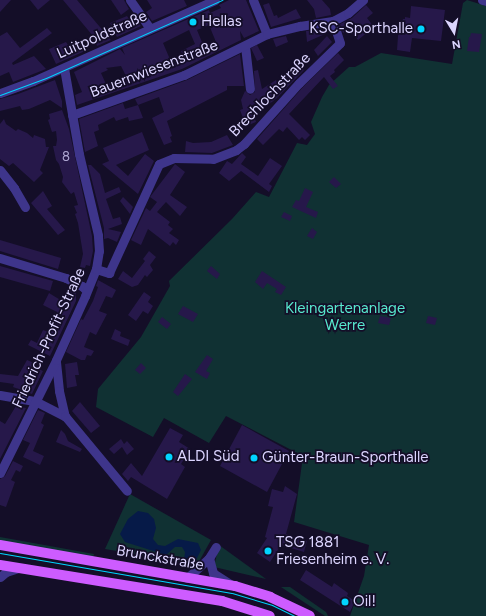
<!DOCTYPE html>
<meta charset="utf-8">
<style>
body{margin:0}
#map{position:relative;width:486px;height:616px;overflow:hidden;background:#140e28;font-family:Figtree,sans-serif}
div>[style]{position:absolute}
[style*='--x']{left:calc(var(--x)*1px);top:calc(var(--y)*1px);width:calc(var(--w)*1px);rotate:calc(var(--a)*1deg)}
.green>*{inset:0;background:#103133}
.water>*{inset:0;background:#061a48}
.building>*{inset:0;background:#26184a}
.minor>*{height:9px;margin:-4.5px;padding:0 4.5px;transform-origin:4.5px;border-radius:4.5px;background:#3e358b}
.major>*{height:10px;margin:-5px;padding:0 5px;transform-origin:5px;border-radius:5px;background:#cd5cff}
.tram>*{height:1px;margin:-0.5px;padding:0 0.5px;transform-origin:0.5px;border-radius:0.5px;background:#01d4ff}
.dots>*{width:11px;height:11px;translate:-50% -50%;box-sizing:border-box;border:2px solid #140e28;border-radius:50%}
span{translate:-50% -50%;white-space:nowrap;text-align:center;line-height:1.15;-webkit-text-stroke:3.5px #140e28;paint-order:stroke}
.number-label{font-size:13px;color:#aea6d2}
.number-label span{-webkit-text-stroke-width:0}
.poi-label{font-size:15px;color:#dcd5ff}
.left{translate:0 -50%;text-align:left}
.right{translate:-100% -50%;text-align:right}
.street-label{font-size:15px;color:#dcd5ff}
.park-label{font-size:15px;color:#57e9ce}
.north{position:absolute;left:434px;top:12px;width:40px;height:40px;-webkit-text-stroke:3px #140e28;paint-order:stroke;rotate:170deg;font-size:11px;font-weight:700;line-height:16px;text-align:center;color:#dcd5ff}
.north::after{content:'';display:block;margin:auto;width:14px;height:18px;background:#dcd5ff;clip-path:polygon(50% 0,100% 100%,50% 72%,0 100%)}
</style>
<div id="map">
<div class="green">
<i style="clip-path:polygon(467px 0,486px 6px,486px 616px,350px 616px,364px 576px,369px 545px,294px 522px,303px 456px,226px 416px,209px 443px,164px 418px,153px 437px,96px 407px,98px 389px,141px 337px,170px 286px,169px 281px,232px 219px,256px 192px,269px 197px,297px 143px,307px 145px,315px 134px,311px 122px,322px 97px,329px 85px,349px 67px,355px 67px,381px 53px,452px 64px,463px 3px)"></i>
<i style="clip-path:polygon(130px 494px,211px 540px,197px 565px,105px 549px)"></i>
<i style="clip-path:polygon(0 537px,94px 554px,93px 558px,0 542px)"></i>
<i style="clip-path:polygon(219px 545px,266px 579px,214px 567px)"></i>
<i style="clip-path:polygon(281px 587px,290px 587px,326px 612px,328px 616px,325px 616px)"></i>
</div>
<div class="water">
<i style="clip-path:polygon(138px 511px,148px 513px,154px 519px,156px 528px,153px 539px,158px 545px,165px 546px,178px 539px,198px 543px,201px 550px,196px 560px,190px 562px,184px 560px,185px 552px,182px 547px,175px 547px,166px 555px,125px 542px,120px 534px,128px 519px)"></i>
</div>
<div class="building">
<i style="clip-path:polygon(0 0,11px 0,0 12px)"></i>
<i style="clip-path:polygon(30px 0,50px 0,38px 10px)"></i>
<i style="clip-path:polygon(63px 0,77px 0,111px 40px,97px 46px,93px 36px)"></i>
<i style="clip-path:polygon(111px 0,124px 0,129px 9px,121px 15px)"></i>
<i style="clip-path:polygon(147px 0,184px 0,187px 6px,152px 21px,146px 12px,152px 8px)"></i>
<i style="clip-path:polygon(evenodd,229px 0,246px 0,259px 31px,244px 38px,240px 31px,241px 40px,182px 69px,77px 105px,75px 95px,82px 92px,74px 72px,120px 49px,125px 55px,122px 48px,209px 10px,210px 13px,221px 8px,219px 5px,229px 0,209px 25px,216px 42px,204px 47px,197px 30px,209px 25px,229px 0,189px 30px,195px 44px,181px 51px,185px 59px,172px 64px,163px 43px,189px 30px,229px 0,121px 66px,127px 78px,106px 84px,101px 73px,108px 70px,106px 68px,121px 66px)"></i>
<i style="clip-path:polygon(307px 0,322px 0,330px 9px,331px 15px,316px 18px,314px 9px)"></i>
<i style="clip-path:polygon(269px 3px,274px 16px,277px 15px,278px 18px,296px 9px,301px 18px,271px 27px,263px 5px)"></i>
<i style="clip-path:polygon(366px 5px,373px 13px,367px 18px,374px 27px,358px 40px,349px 29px,343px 33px,340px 24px,352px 18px)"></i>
<i style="clip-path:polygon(411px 6px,445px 10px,441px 41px,412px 38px,410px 52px,397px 50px,399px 22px,402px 22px,403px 19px,405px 19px,405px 17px,410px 18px)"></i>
<i style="clip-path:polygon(127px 16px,131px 22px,136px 20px,141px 26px,117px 37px,110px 23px)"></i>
<i style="clip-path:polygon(47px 28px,52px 33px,12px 63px,13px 65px,34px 56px,46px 69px,13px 82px,9px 72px,0 76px,0 36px,7px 32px,20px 48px)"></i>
<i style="clip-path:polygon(329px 28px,330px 31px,325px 34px,307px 42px,306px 31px)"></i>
<i style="clip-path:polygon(471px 33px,482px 34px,479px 52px,467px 51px,469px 37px,470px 37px)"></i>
<i style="clip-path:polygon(286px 36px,288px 42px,276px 47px,273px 39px)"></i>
<i style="clip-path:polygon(327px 36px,332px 42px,318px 56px,314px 50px)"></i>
<i style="clip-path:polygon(80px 40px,85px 51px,56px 64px,49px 49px,66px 42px,68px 45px)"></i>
<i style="clip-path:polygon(257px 45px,264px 58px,257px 61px,251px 48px)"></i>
<i style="clip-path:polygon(338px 53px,344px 60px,334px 70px,335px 72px,330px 76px,338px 86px,333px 89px,324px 77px,289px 114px,310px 135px,305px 140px,302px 137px,299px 140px,287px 127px,283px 132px,279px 129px,263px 145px,257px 139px,303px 87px)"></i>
<i style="clip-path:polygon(240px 54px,244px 86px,227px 86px,227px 90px,167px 121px,172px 136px,170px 137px,172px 142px,164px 145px,152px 118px,164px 112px,159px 97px,138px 105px,135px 99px,187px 80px)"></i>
<i style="clip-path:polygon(297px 63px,304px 70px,277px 98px,268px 105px,263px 99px,251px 106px,256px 122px,246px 126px,240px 110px,243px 109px,241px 100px,245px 91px,250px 95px,255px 92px,254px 71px,258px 70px,262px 89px,276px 80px,278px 84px)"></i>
<i style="clip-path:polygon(55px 80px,62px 101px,62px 108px,50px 100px,29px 109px,22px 110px,20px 106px,0 111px,0 99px,18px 94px)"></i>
<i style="clip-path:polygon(123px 103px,125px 109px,138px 105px,143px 118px,129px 121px,128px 117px,116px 121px,114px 117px,98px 125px,99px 130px,94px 132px,98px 146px,85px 152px,79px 119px)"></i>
<i style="clip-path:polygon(62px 110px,69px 129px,92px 236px,93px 251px,90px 266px,86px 265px,85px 268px,80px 267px,83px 254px,78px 223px,75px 214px,77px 213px,74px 206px,78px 205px,74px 192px,71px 194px,62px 182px,63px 177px,59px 164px,56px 160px,53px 146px,56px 146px,57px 140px,56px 131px,52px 132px,48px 120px,50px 119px,49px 114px)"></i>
<i style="clip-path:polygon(4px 119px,6px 124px,16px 131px,18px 129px,27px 133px,33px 138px,34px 135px,45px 139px,46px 147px,49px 147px,40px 170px,43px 173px,34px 182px,13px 163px,9px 166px,0 159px,0 124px)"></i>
<i style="clip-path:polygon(142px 132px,149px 150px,116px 165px,128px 176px,145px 154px,154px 161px,138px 194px,102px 164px,109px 161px,103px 148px)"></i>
<i style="clip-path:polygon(227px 135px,233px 145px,212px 153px,185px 152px,186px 141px,193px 143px,211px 142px)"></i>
<i style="clip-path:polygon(242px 153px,246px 157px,241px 164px,258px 176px,270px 158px,282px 166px,269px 184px,272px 186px,269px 192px,241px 171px,229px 181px,219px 173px,227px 161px,232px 164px)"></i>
<i style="clip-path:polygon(175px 164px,185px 172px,170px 195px,187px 207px,180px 216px,166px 202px,157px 212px,170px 222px,168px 225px,173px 229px,169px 233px,179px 240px,176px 245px,173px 242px,170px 246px,148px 229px,141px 245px,131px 240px,146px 208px,150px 211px,157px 202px,150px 197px)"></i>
<i style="clip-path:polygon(88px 165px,91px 165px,100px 174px,105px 193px,119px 187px,121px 192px,106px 199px,113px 219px,120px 217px,122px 224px,108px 229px,121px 232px,117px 242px,108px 238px,104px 239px,104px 228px)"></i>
<i style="clip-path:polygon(334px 177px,341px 184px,336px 188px,329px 182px)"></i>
<i style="clip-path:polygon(305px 188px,313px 192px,306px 207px,318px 212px,316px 218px,292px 207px,296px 200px,299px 201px)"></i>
<i style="clip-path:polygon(43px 191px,52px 206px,47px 209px,65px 230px,58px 235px,31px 203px)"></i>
<i style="clip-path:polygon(123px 197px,133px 207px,130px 214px,120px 201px)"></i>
<i style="clip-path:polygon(284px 212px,292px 216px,290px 221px,281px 217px)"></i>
<i style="clip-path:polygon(312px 228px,317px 232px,313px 239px,307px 236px)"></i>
<i style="clip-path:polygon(0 240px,61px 258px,58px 269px,0 251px)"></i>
<i style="clip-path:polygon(149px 251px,156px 257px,150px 265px,153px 270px,147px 277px,145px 275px,138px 285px,132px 287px,118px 279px,123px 271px,132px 278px,145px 261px,143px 259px)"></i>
<i style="clip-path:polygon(0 266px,53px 281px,50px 291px,0 277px)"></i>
<i style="clip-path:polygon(211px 266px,220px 274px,217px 279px,207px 271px)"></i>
<i style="clip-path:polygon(262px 271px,286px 287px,281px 295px,275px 292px,277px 289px,267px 283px,263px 289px,255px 282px)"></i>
<i style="clip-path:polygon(98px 280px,116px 290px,112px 298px,106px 296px,99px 311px,107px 314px,96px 335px,90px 332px,84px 347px,94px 351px,91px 356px,87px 355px,85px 360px,81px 360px,66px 352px,81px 319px,83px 320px,93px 301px,98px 287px,96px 286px)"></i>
<i style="clip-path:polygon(68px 287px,76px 290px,76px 301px,50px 356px,28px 345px,31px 340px,37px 343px,43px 330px,48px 332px,57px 312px,43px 305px,49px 293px,62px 301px)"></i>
<i style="clip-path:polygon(144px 292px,151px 297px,148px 302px,153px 306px,148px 314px,143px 311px,136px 321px,128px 315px)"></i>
<i style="clip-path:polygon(183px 306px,198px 314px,193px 322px,178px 314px)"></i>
<i style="clip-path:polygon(380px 316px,391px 318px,389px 325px,378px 323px)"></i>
<i style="clip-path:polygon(428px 316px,437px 318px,435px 325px,426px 323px)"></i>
<i style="clip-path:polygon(162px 317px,171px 324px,167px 329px,158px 322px)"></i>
<i style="clip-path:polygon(115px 329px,121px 332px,120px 336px,130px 340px,128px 346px,111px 339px)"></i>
<i style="clip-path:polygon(207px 355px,213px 359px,206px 371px,210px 373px,207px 379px,195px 372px)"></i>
<i style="clip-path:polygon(27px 360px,34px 363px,32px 366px,43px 371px,32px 394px,13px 387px,14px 384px,0 382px,0 374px,18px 376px)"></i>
<i style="clip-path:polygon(77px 362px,79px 375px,75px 375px,77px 386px,67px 388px,65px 364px)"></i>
<i style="clip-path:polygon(141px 363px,146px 368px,140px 374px,135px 370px)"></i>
<i style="clip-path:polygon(185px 374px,192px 379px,178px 396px,173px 392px)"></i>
<i style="clip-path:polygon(80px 402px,100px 426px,91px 433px,72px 411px)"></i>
<i style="clip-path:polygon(16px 406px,26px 408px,0 459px,0 421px,5px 424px)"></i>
<i style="clip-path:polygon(38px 410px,45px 413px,41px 423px,44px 425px,33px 451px,44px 456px,40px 465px,23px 457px,30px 443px,23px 440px)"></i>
<i style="clip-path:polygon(242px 425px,289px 451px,267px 492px,220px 466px)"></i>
<i style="clip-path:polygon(170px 428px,183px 435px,179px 442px,190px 449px,181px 464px,185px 467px,167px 499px,131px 477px,128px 481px,122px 474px,131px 463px,142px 476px)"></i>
<i style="clip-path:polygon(61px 430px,65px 434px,68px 441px,82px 449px,80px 452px,56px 442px)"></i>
<i style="clip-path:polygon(121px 439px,124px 444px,127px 441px,134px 449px,127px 455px,122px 447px,114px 454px,109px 449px)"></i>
<i style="clip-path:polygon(13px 461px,23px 466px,20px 472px,16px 470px,11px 480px,15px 482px,6px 507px,0 505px,0 479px,5px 476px)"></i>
<i style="clip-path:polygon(285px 486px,297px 494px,286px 534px,307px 541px,304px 552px,281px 545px,270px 562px,257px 553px,267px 538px,265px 537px,273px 507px,268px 506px,272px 489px,283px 492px)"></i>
<i style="clip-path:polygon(306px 570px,332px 587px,334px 583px,348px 593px,347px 596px,355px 601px,350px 612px,300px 580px)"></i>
</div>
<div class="minor">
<i style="--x:130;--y:0;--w:35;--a:55"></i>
<i style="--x:253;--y:0;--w:37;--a:68"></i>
<i style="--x:482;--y:0;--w:4;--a:14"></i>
<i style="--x:245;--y:46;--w:43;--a:83.4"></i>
<i style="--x:0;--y:93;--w:35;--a:-20"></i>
<i style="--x:33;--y:81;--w:199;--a:-24"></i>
<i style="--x:72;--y:115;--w:119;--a:-19.7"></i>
<i style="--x:184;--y:75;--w:93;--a:-26.3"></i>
<i style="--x:267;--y:34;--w:34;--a:-14"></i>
<i style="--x:300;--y:26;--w:33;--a:-9"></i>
<i style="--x:333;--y:21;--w:17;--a:-28"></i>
<i style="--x:348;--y:13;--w:20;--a:-41"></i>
<i style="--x:0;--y:170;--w:23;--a:52"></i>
<i style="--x:14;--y:188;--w:22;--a:60"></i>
<i style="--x:0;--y:258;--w:69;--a:16.9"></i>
<i style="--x:66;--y:278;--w:18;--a:27"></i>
<i style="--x:82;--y:286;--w:6;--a:45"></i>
<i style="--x:96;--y:269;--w:14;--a:17"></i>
<i style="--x:109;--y:273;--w:120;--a:-65.4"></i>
<i style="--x:159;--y:164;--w:16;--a:-22"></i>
<i style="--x:174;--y:158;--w:39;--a:1"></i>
<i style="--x:213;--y:159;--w:25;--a:-21"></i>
<i style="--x:236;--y:150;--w:10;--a:-37"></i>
<i style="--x:244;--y:144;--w:82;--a:-48"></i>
<i style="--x:299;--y:83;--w:57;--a:-44.3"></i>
<i style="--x:340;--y:43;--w:23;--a:-108"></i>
<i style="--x:56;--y:362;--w:29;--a:84"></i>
<i style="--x:59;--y:391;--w:26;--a:77"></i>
<i style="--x:0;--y:395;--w:36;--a:10"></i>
<i style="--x:35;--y:401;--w:34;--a:27"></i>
<i style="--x:65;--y:416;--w:97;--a:50.4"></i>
<i style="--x:0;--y:473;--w:126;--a:-63.6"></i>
<i style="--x:56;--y:360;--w:70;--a:-65.6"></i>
<i style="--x:85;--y:296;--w:29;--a:-68"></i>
<i style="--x:96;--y:269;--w:18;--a:-81"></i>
<i style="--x:99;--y:251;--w:16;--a:-94"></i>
<i style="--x:98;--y:235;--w:83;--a:-103.2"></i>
<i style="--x:79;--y:154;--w:87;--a:-99.9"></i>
<i style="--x:209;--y:558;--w:16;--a:75"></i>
<i style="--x:213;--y:573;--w:20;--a:33"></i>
<i style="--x:0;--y:577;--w:8;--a:-40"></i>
<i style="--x:6;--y:572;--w:13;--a:-18"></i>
<i style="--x:187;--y:578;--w:30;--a:-42"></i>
<i style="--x:209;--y:558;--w:13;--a:-58"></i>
</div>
<div class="major">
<i style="--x:0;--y:545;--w:239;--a:9.9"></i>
<i style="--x:235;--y:586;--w:37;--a:17"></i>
<i style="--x:270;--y:597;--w:44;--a:25.4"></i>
<i style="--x:0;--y:565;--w:225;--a:9.2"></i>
<i style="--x:222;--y:601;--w:50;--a:17.4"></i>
</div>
<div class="tram">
<i style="--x:0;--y:95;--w:49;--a:-20.3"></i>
<i style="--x:46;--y:78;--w:193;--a:-23.9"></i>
<i style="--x:0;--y:553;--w:235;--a:9.8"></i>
<i style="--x:232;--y:593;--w:42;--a:16.7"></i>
<i style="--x:272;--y:605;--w:25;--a:26"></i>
</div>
<div class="dots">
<i style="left:193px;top:22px;background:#01d4ff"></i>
<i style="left:421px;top:29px;background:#01d4ff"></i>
<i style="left:169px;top:457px;background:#01d4ff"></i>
<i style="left:254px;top:458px;background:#01d4ff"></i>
<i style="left:268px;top:551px;background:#01d4ff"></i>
<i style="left:345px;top:602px;background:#01d4ff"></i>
</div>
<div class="number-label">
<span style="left:66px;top:157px">8</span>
</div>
<div class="poi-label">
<span class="left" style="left:201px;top:22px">Hellas</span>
<span class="right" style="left:413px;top:29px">KSC-Sporthalle</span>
<span class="left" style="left:177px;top:457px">ALDI Süd</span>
<span class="left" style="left:262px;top:458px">Günter-Braun-Sporthalle</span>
<span class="left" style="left:276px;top:551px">TSG 1881<br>Friesenheim e. V.</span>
<span class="left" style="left:353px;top:602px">Oil!</span>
</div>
<div class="street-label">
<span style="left:102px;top:35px;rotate:-24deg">Luitpoldstraße</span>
<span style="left:154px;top:69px;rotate:-21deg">Bauernwiesenstraße</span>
<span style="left:270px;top:95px;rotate:-46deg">Brechlochstraße</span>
<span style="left:49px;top:338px;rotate:-65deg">Friedrich-Profit-Straße</span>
<span style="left:160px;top:558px;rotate:10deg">Brunckstraße</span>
</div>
<div class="park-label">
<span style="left:345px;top:317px">Kleingartenanlage<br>Werre</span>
</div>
<div class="north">N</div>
</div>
